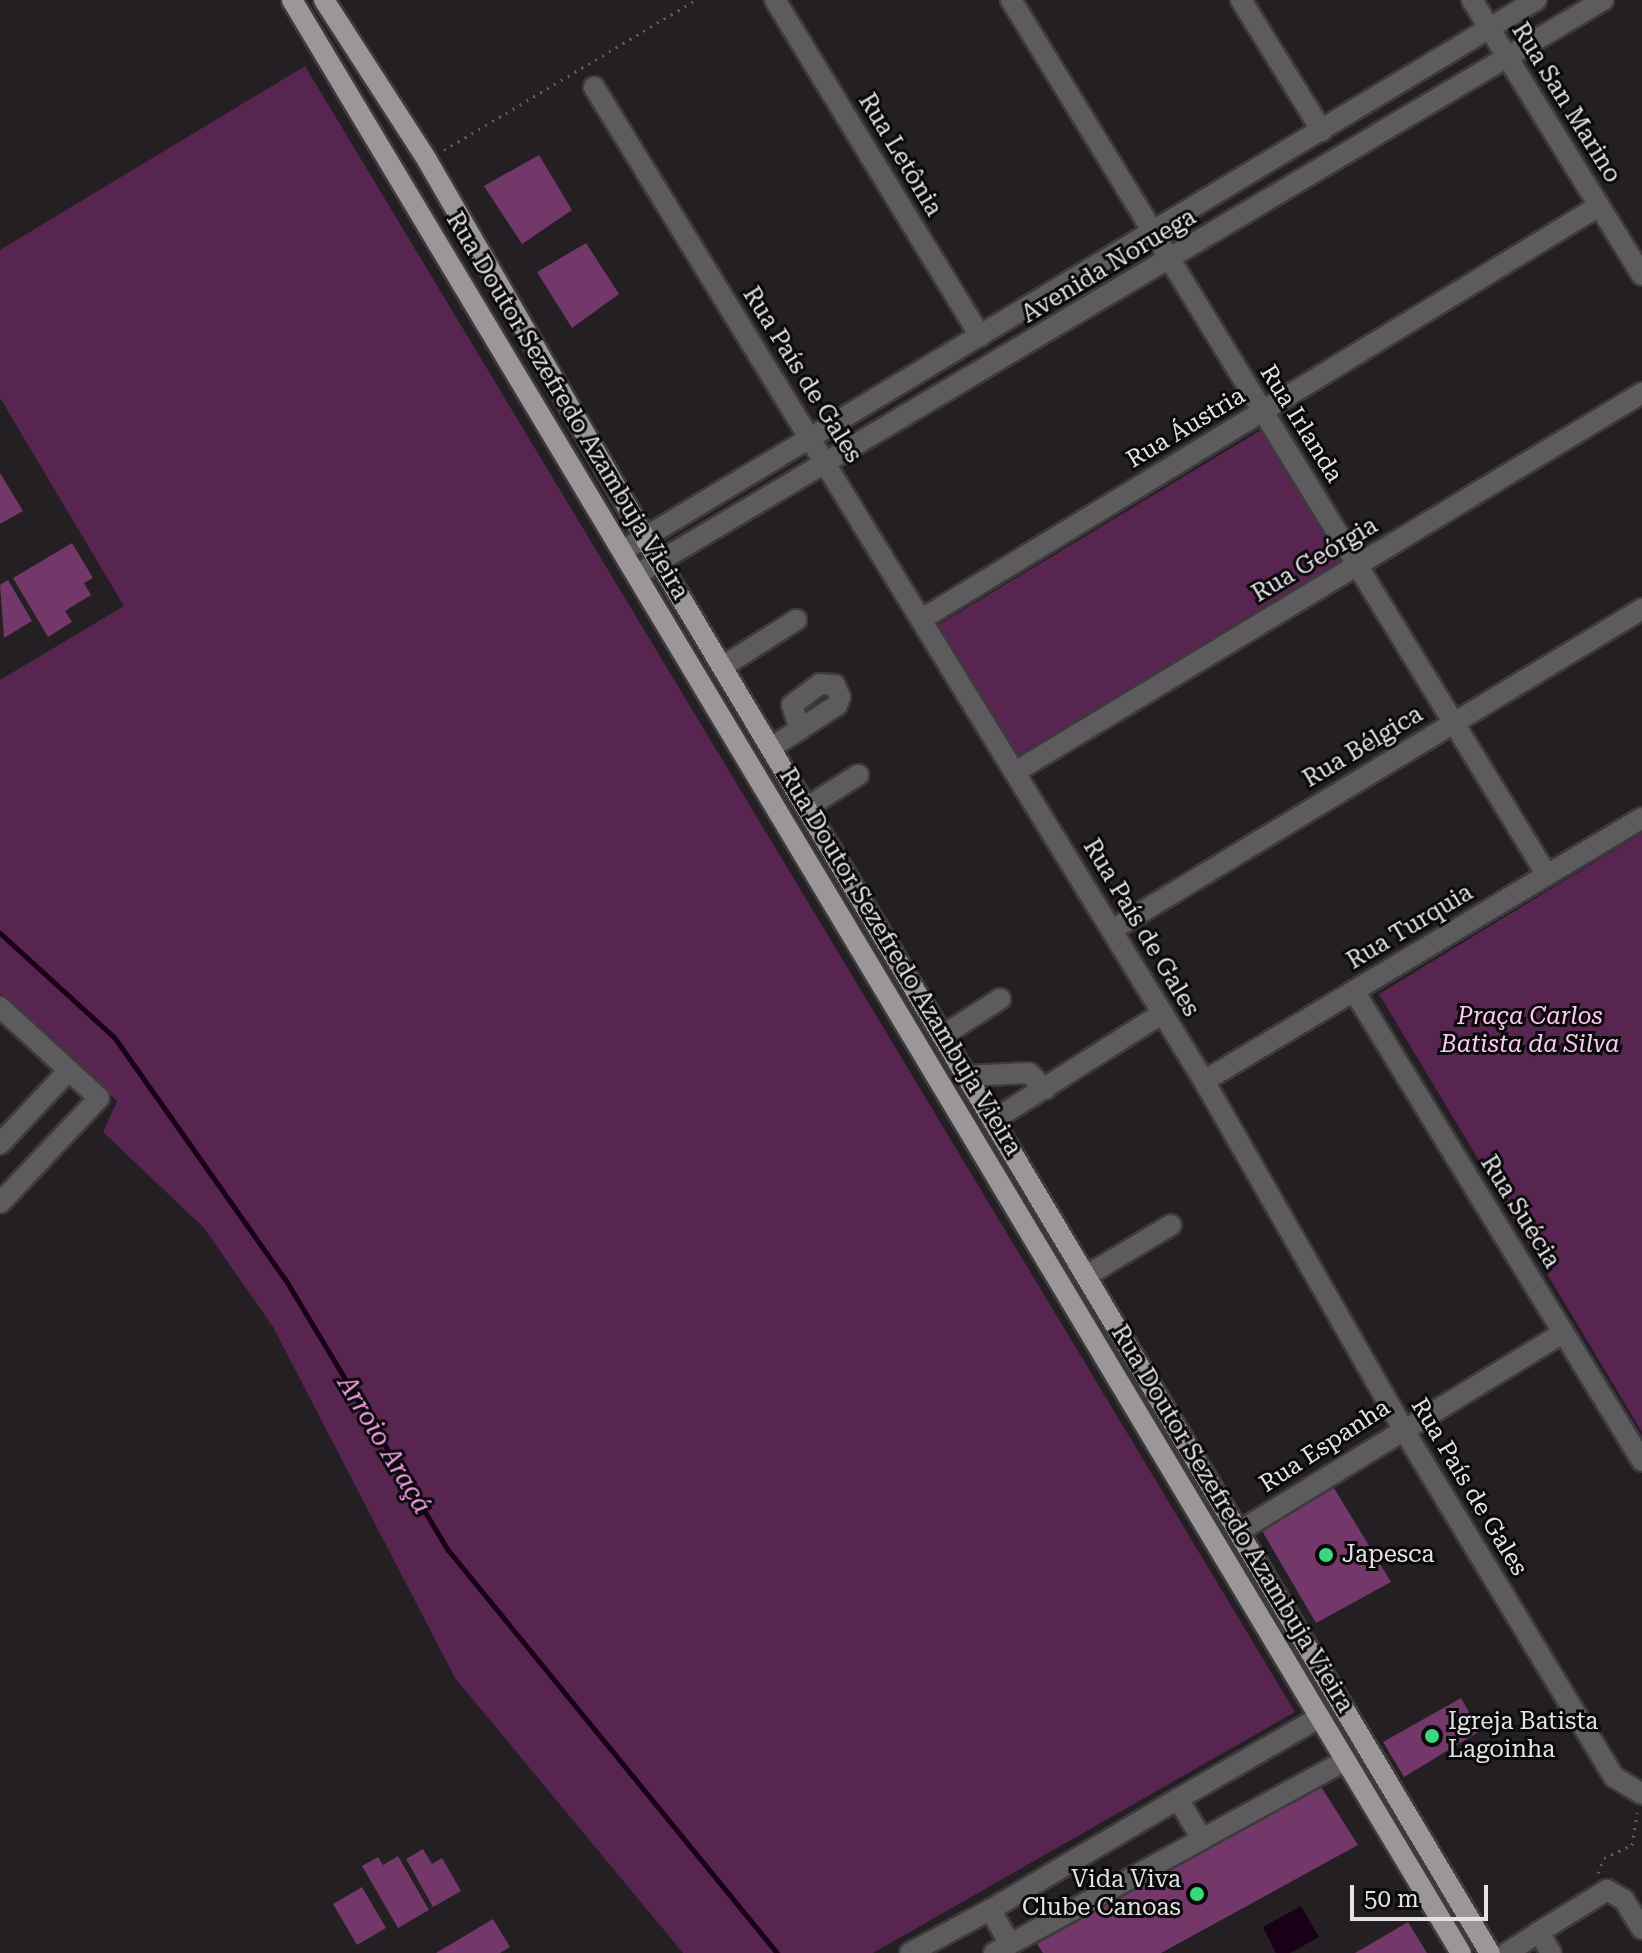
<!DOCTYPE html>
<meta charset="utf-8">
<style>
body{margin:0}
#map{position:relative;width:1642px;height:1953px;overflow:hidden;background:#231f22;font-family:"Roboto Serif",serif}
div>[style]{position:absolute}
[style*='--x']{left:calc(var(--x)*1px);top:calc(var(--y)*1px);width:calc(var(--w)*1px);rotate:calc(var(--a)*1deg)}
.green>*{inset:0;background:#582450}
.water>*{inset:0;background:#190016}
.stream>*{height:5px;margin:-2.5px;padding:0 2.5px;transform-origin:2.5px;border-radius:2.5px;background:#190016}
.building>*{inset:0;background:#74376a}
.path>*{height:3px;margin-top:-1.5px;transform-origin:0;background:repeating-linear-gradient(90deg,#615d60 0 2px,transparent 0 8px)}
.roads{filter:drop-shadow(2px 0 #3e3a3d) drop-shadow(-2px 0 #3e3a3d) drop-shadow(0 2px #3e3a3d) drop-shadow(0 -2px #3e3a3d)}
.minor>*{height:20px;margin:-10px;padding:0 10px;transform-origin:10px;border-radius:10px;background:#5d5b5d}
.major>*{height:20px;margin:-10px;padding:0 10px;transform-origin:10px;border-radius:10px;background:#9a9699}
.dots>*{width:22px;height:22px;translate:-50% -50%;box-sizing:border-box;border:4px solid #0b0a0b;border-radius:50%}
span{translate:-50% -50%;white-space:nowrap;text-align:center;line-height:1.15;-webkit-text-stroke:6px #0b0a0b;paint-order:stroke}
.street-label{font-size:24px;color:#e4e2e4}
.park-label{font-size:24px;color:#ffc8f3;font-style:italic}
.poi-label{font-size:24px;color:#e4e2e4}
.left{translate:0 -50%;text-align:left}
.right{translate:-100% -50%;text-align:right}
.water-label{font-size:26px;color:#f59ce5;font-style:italic}
.scale{position:absolute;left:1350px;top:1885px;width:138px;height:36px;box-sizing:border-box;border:4px solid #e4e2e4;border-top:0;padding-left:10px;font-size:24px;line-height:28px;white-space:nowrap;color:#e4e2e4;-webkit-text-stroke:6px #0b0a0b;paint-order:stroke}
</style>
<div id="map">
<div class="green">
<i style="clip-path:polygon(305px 66px,1295px 1712px,873px 1953px,683px 1953px,455px 1678px,273px 1327px,204px 1228px,103px 1132px,117px 1101px,0 994px,0 680px,124px 606px,0 398px,0 250px)"></i>
<i style="clip-path:polygon(1261px 430px,1340px 561px,1017px 756px,938px 625px)"></i>
<i style="clip-path:polygon(1642px 833px,1642px 1432px,1379px 994px)"></i>
</div>
<div class="water">
<i style="clip-path:polygon(1301px 1906px,1319px 1937px,1290px 1953px,1276px 1953px,1263px 1927px)"></i>
</div>
<div class="stream">
<i style="--x:0;--y:933;--w:154;--a:42.4"></i>
<i style="--x:114;--y:1037;--w:296;--a:54.8"></i>
<i style="--x:285;--y:1279;--w:316;--a:59"></i>
<i style="--x:448;--y:1550;--w:520;--a:50.77"></i>
</div>
<div class="building">
<i style="clip-path:polygon(539px 155px,572px 210px,522px 244px,484px 186px)"></i>
<i style="clip-path:polygon(586px 243px,619px 294px,572px 328px,537px 272px)"></i>
<i style="clip-path:polygon(0 473px,23px 511px,0 524px)"></i>
<i style="clip-path:polygon(72px 543px,93px 578px,84px 583px,91px 595px,65px 611px,72px 622px,48px 637px,13px 578px)"></i>
<i style="clip-path:polygon(8px 580px,32px 621px,4px 638px,0 585px)"></i>
<i style="clip-path:polygon(1334px 1488px,1391px 1582px,1316px 1623px,1261px 1529px)"></i>
<i style="clip-path:polygon(1461px 1698px,1480px 1731px,1404px 1777px,1383px 1742px)"></i>
<i style="clip-path:polygon(1320px 1785px,1358px 1845px,1161px 1953px,1043px 1953px,1037px 1944px)"></i>
<i style="clip-path:polygon(423px 1849px,432px 1864px,442px 1858px,461px 1891px,433px 1907px,406px 1859px)"></i>
<i style="clip-path:polygon(398px 1856px,429px 1910px,398px 1928px,362px 1866px,378px 1857px,383px 1865px)"></i>
<i style="clip-path:polygon(362px 1887px,386px 1928px,357px 1945px,333px 1904px)"></i>
<i style="clip-path:polygon(493px 1919px,510px 1947px,500px 1953px,436px 1953px)"></i>
<i style="clip-path:polygon(1408px 1922px,1427px 1953px,1355px 1953px)"></i>
</div>
<div class="path">
<i style="--x:444;--y:150;--w:293;--a:-30.8"></i>
<i style="--x:1598;--y:1873;--w:16;--a:-68"></i>
<i style="--x:1604;--y:1858;--w:31;--a:-25"></i>
<i style="--x:1632;--y:1845;--w:33;--a:-81"></i>
</div>
<div class="roads">
<div class="minor">
<i style="--x:775;--y:0;--w:394;--a:58.6"></i>
<i style="--x:1011;--y:0;--w:1026;--a:58.51"></i>
<i style="--x:1241;--y:0;--w:154;--a:58.3"></i>
<i style="--x:1472;--y:0;--w:323;--a:58.3"></i>
<i style="--x:594;--y:87;--w:1166;--a:58.46"></i>
<i style="--x:1204;--y:1081;--w:399;--a:60.2"></i>
<i style="--x:1402;--y:1427;--w:409;--a:58.8"></i>
<i style="--x:1614;--y:1777;--w:33;--a:31"></i>
<i style="--x:624;--y:550;--w:1065;--a:-31.09"></i>
<i style="--x:638;--y:574;--w:1123;--a:-30.74"></i>
<i style="--x:922;--y:619;--w:793;--a:-31.39"></i>
<i style="--x:722;--y:667;--w:88;--a:-32.4"></i>
<i style="--x:770;--y:748;--w:36;--a:-32"></i>
<i style="--x:800;--y:729;--w:44;--a:-33"></i>
<i style="--x:837;--y:705;--w:9;--a:-69"></i>
<i style="--x:840;--y:697;--w:13;--a:-113"></i>
<i style="--x:835;--y:685;--w:15;--a:-176"></i>
<i style="--x:820;--y:684;--w:35;--a:143"></i>
<i style="--x:792;--y:705;--w:25;--a:72"></i>
<i style="--x:1015;--y:772;--w:733;--a:-31.15"></i>
<i style="--x:806;--y:808;--w:62;--a:-32.4"></i>
<i style="--x:1112;--y:930;--w:620;--a:-31.2"></i>
<i style="--x:1354;--y:991;--w:551;--a:58.5"></i>
<i style="--x:0;--y:1007;--w:134;--a:42.6"></i>
<i style="--x:99;--y:1098;--w:144;--a:133.3"></i>
<i style="--x:942;--y:1036;--w:69;--a:-32.5"></i>
<i style="--x:966;--y:1076;--w:63;--a:-2.7"></i>
<i style="--x:1029;--y:1073;--w:23;--a:45"></i>
<i style="--x:1204;--y:1081;--w:511;--a:-30.98"></i>
<i style="--x:992;--y:1121;--w:202;--a:-32.3"></i>
<i style="--x:0;--y:1144;--w:101;--a:-47"></i>
<i style="--x:1086;--y:1276;--w:99;--a:-31"></i>
<i style="--x:1238;--y:1532;--w:381;--a:-31.5"></i>
<i style="--x:1320;--y:1717;--w:164;--a:150"></i>
<i style="--x:1178;--y:1799;--w:47;--a:59"></i>
<i style="--x:1202;--y:1839;--w:164;--a:-28.7"></i>
<i style="--x:1010;--y:1944;--w:39;--a:-120"></i>
<i style="--x:990;--y:1910;--w:218;--a:-30.6"></i>
<i style="--x:910;--y:1953;--w:91;--a:-28.3"></i>
<i style="--x:994;--y:1953;--w:237;--a:-28.7"></i>
<i style="--x:1507;--y:1953;--w:38;--a:-33"></i>
<i style="--x:1551;--y:1953;--w:24;--a:-120"></i>
<i style="--x:1539;--y:1932;--w:80;--a:-31.7"></i>
<i style="--x:1607;--y:1890;--w:20;--a:30"></i>
<i style="--x:1624;--y:1900;--w:34;--a:58"></i>
</div>
<div class="major">
<i style="--x:292;--y:0;--w:2276;--a:59.1"></i>
<i style="--x:324;--y:0;--w:190;--a:57.2"></i>
<i style="--x:427;--y:160;--w:436;--a:60"></i>
<i style="--x:645;--y:538;--w:1648;--a:59.16"></i>
</div>
</div>
<div class="dots">
<i style="left:1326px;top:1555px;background:#39d87f"></i>
<i style="left:1432px;top:1736px;background:#39d87f"></i>
<i style="left:1197px;top:1894px;background:#39d87f"></i>
</div>
<div class="street-label">
<span style="left:1566px;top:103px;rotate:58deg">Rua San Marino</span>
<span style="left:900px;top:155px;rotate:59deg">Rua Letônia</span>
<span style="left:1109px;top:266px;rotate:-31deg">Avenida Noruega</span>
<span style="left:802px;top:375px;rotate:58deg">Rua País de Gales</span>
<span style="left:567px;top:406px;rotate:59deg">Rua Doutor Sezefredo Azambuja Vieira</span>
<span style="left:1301px;top:424px;rotate:58deg">Rua Irlanda</span>
<span style="left:1186px;top:428px;rotate:-31deg">Rua Áustria</span>
<span style="left:1315px;top:560px;rotate:-31deg">Rua Geórgia</span>
<span style="left:1363px;top:747px;rotate:-31deg">Rua Bélgica</span>
<span style="left:1410px;top:927px;rotate:-31deg">Rua Turquia</span>
<span style="left:1141px;top:928px;rotate:59deg">Rua País de Gales</span>
<span style="left:900px;top:962px;rotate:59deg">Rua Doutor Sezefredo Azambuja Vieira</span>
<span style="left:1520px;top:1212px;rotate:58deg">Rua Suécia</span>
<span style="left:1325px;top:1446px;rotate:-33deg">Rua Espanha</span>
<span style="left:1469px;top:1487px;rotate:59deg">Rua País de Gales</span>
<span style="left:1232px;top:1519px;rotate:59deg">Rua Doutor Sezefredo Azambuja Vieira</span>
</div>
<div class="park-label">
<span style="left:1530px;top:1031px">Praça Carlos<br>Batista da Silva</span>
</div>
<div class="poi-label">
<span class="left" style="left:1342px;top:1555px">Japesca</span>
<span class="left" style="left:1448px;top:1736px">Igreja Batista<br>Lagoinha</span>
<span class="right" style="left:1181px;top:1894px">Vida Viva<br>Clube Canoas</span>
</div>
<div class="water-label">
<span style="left:384px;top:1445px;rotate:59deg">Arroio Araçá</span>
</div>
<div class="scale">50 m</div>
</div>
